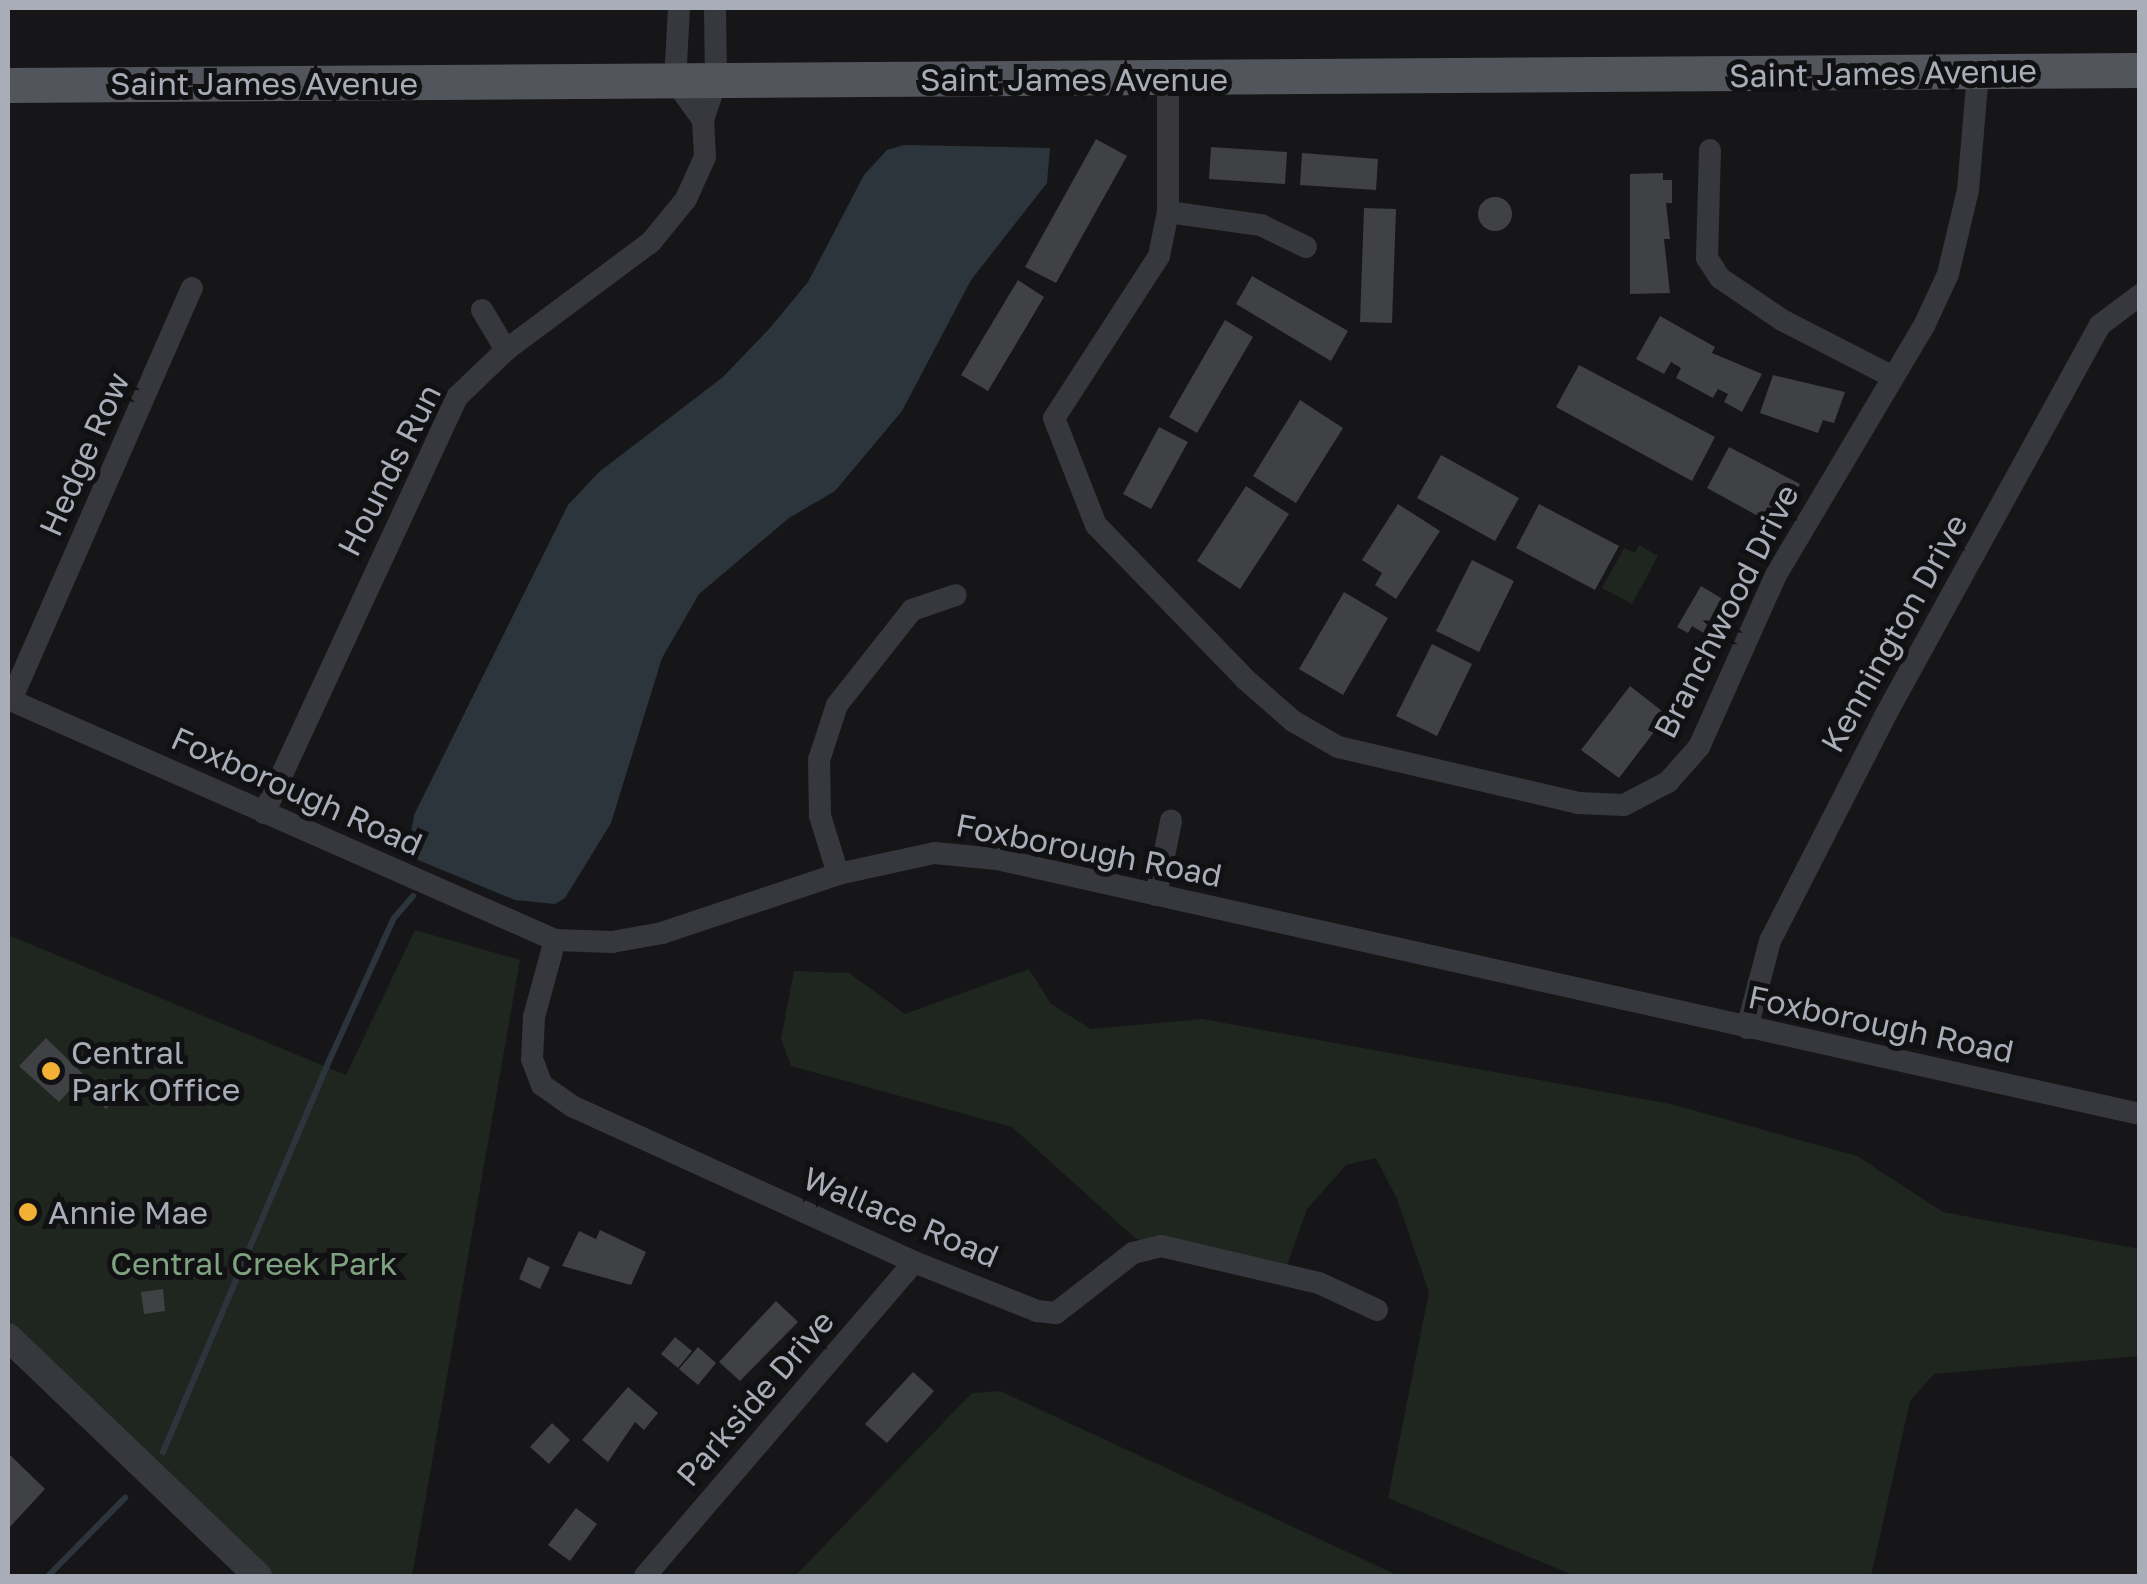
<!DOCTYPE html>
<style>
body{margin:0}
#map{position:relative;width:2147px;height:1584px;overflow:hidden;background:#161618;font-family:"Golos Text",sans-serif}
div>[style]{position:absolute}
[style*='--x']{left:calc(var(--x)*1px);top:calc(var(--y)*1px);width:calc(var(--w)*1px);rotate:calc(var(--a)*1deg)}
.green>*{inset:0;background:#1e261f}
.water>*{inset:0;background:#2c353c}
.stream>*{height:6px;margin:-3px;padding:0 3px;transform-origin:3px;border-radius:3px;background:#2c353c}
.building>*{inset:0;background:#404145}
.round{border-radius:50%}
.minor>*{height:22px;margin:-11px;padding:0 11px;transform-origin:11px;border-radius:11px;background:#37383d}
.tertiary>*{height:28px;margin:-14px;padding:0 14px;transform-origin:14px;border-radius:14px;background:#37383d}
.primary>*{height:35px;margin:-17.5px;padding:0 17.5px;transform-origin:17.5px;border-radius:17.5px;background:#53555c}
.dots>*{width:28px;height:28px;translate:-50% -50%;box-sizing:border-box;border:5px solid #111113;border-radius:50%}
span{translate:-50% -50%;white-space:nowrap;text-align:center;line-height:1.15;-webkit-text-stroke:10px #111113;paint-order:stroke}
.street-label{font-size:32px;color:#a8adb8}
.poi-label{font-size:32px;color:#a8adb8}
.left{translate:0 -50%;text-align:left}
.park-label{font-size:32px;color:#7fa381}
.frame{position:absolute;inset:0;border:10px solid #a8adb8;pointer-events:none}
</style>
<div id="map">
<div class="green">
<i style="clip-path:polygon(1639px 545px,1658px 556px,1632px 604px,1602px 588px,1624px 548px,1635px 553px)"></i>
<i style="clip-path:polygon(415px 930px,520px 960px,412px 1576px,274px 1576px,8px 1320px,8px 935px,346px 1075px)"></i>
<i style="clip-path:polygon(1029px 969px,1051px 1004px,1091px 1029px,1202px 1019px,1671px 1104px,1857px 1156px,1943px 1212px,2139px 1249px,2139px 1356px,1934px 1374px,1910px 1401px,1871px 1576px,1575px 1576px,1388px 1498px,1429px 1292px,1397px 1199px,1376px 1158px,1346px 1165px,1307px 1209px,1287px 1265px,1136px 1239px,1012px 1127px,791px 1066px,781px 1039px,794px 971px,849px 973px,905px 1014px)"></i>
<i style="clip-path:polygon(1000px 1391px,1399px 1576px,795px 1576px,972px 1393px)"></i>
</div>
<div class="water">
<i style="clip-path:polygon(904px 145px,1050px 148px,1047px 183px,971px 280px,902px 411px,835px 491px,789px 518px,699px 594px,662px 658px,611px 823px,565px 898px,555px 904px,515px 900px,418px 860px,408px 851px,414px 815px,568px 505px,599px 472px,723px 377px,769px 329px,808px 282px,864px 175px,887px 150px)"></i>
</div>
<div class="stream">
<i style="--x:163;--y:1452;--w:425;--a:-67"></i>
<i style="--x:329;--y:1061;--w:157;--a:-65.6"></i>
<i style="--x:394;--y:918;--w:29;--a:-49"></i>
<i style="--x:48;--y:1576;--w:110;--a:-45.4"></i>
</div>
<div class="building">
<i style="clip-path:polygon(1096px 139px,1127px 156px,1056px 283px,1025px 267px)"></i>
<i style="clip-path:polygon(1211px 147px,1287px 152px,1285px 184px,1209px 179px)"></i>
<i style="clip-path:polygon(1302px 153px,1378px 159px,1376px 190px,1300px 185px)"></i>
<i style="clip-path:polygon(1663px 173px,1663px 180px,1672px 180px,1672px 203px,1666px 203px,1670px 239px,1664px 239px,1670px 293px,1630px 294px,1630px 174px)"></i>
<i class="round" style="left:1478px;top:197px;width:34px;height:34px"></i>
<i style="clip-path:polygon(1364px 208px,1396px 209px,1392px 323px,1360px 322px)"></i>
<i style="clip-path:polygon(1252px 276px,1348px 331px,1331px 361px,1236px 304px)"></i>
<i style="clip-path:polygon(1018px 280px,1044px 297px,988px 391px,961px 375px)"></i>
<i style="clip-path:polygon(1660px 316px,1715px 347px,1712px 353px,1762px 374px,1742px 412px,1724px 402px,1728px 394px,1718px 389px,1713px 398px,1676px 378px,1681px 368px,1671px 362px,1664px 374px,1636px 359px)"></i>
<i style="clip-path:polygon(1225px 320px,1253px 337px,1197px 433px,1169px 417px)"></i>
<i style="clip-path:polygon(1579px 365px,1715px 437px,1692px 481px,1556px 407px)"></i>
<i style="clip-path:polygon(1773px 375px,1845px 392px,1834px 423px,1823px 420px,1818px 433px,1760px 413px)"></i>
<i style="clip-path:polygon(1300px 400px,1343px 428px,1296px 503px,1253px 476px)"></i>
<i style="clip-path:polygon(1159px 427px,1188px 442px,1151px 509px,1123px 494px)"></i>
<i style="clip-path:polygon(1729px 447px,1800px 484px,1778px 527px,1707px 488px)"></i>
<i style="clip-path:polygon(1441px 455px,1519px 498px,1495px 541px,1417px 498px)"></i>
<i style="clip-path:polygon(1246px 486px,1289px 514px,1240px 589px,1197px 561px)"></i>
<i style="clip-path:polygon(1398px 504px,1440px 531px,1396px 599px,1375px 585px,1382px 573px,1362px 560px)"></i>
<i style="clip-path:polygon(1539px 504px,1619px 546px,1595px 590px,1516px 548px)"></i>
<i style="clip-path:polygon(1472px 560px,1514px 581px,1479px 652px,1436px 631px)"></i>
<i style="clip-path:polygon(1701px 586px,1734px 606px,1715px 640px,1692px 626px,1688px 633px,1677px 627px)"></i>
<i style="clip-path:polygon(1344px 592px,1388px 618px,1343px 695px,1299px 669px)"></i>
<i style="clip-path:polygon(1432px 644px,1472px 664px,1437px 736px,1396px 716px)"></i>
<i style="clip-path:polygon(1630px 686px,1667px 715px,1619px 778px,1581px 750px)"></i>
<i style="clip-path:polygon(46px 1038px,84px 1075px,59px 1102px,19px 1066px)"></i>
<i style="clip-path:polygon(104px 1078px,120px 1094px,106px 1109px,90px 1093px)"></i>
<i style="clip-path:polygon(600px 1230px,646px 1252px,631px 1285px,562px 1266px,579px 1231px,596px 1239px)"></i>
<i style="clip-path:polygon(528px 1257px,550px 1267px,540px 1289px,519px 1279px)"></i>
<i style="clip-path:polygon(163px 1289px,165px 1311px,144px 1314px,141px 1292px)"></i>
<i style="clip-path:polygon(776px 1301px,798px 1322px,740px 1381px,719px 1362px)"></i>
<i style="clip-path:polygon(675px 1337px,692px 1351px,678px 1368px,661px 1354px)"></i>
<i style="clip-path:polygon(698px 1347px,716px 1363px,698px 1385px,679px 1369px)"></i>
<i style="clip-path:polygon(913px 1372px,934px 1391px,887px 1443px,865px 1424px)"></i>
<i style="clip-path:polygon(628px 1387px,658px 1413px,644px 1430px,635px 1422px,608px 1462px,582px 1440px)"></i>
<i style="clip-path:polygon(552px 1423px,570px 1440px,549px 1464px,530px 1447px)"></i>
<i style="clip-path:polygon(8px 1453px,45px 1489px,8px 1529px)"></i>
<i style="clip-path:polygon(576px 1508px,597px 1524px,570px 1561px,548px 1545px)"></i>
</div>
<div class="minor">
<i style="--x:679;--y:8;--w:73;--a:93.1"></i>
<i style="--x:675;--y:81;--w:48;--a:54.3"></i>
<i style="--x:1168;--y:79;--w:133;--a:90"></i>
<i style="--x:1168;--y:212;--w:45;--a:101.6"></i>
<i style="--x:1159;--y:256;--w:193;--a:122.9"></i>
<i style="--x:1054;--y:418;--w:115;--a:68.6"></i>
<i style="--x:1096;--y:525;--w:214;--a:45.9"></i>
<i style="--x:1245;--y:679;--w:64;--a:41.2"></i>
<i style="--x:1293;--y:721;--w:52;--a:30"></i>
<i style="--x:1338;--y:747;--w:246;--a:13.1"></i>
<i style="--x:1578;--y:803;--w:46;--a:2.5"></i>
<i style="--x:1624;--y:805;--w:50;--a:-27.6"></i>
<i style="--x:1668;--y:782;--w:47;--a:-48.5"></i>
<i style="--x:1699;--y:747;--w:188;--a:-65.9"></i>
<i style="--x:1776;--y:575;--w:290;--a:-59.3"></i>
<i style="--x:1924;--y:326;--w:57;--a:-65.2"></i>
<i style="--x:1948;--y:274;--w:86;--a:-76.6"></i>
<i style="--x:1968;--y:190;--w:117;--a:-85.1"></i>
<i style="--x:1710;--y:150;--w:108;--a:91.6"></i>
<i style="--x:1707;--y:258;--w:24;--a:57"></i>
<i style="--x:1720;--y:278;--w:75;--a:34.1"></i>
<i style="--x:1782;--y:320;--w:125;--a:27.2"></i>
<i style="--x:1168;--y:212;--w:94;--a:8"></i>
<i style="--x:1261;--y:225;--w:50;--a:26.1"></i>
<i style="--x:482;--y:310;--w:47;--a:59"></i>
<i style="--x:8;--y:699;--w:598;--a:23.78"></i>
<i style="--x:555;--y:940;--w:57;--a:2"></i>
<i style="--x:612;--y:942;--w:51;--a:-10.2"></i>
<i style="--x:662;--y:933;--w:186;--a:-18.5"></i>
<i style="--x:838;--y:874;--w:98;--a:-12.3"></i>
<i style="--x:934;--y:853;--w:63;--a:5.4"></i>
<i style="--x:997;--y:859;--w:1171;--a:12.58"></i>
<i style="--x:11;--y:700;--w:450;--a:-66.3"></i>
<i style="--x:264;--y:813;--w:459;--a:-65.1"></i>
<i style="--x:457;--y:397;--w:68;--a:-43.8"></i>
<i style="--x:506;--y:350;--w:181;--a:-36.7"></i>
<i style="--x:651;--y:242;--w:55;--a:-50.9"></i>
<i style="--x:686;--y:199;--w:46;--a:-65.7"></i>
<i style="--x:705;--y:157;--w:37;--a:-93"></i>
<i style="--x:703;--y:120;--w:41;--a:-71.6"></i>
<i style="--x:716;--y:81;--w:73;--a:-90.8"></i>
<i style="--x:838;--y:874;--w:61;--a:-107.2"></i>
<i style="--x:820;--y:816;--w:56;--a:-91"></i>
<i style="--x:819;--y:760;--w:58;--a:-71.9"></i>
<i style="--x:837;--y:705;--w:121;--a:-51.7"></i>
<i style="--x:912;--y:610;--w:46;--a:-18.8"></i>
<i style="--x:1156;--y:895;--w:76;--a:-78.5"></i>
<i style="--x:555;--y:940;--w:80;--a:105.3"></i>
<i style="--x:534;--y:1017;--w:42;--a:92.7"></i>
<i style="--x:532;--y:1059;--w:28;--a:69"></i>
<i style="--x:542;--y:1085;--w:39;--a:35"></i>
<i style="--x:574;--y:1107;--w:374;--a:24.5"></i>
<i style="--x:914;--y:1262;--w:132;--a:21.7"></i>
<i style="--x:1037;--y:1311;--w:19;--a:6"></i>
<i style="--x:1056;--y:1313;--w:98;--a:-37.9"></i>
<i style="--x:1133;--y:1253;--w:29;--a:-14"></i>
<i style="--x:1161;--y:1246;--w:162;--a:13.2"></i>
<i style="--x:1319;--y:1283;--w:64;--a:25"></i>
<i style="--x:1747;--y:1028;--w:90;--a:-75.2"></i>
<i style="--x:1770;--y:941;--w:253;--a:-62.9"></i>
<i style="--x:1885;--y:716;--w:446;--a:-61.2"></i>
<i style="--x:2100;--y:325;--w:50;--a:-36.9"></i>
<i style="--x:645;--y:1576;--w:413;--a:-49.4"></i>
</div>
<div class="tertiary">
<i style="--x:8;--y:1337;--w:346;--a:43.7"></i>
</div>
<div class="primary">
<i style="--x:8;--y:85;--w:2132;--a:-0.4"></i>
</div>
<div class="dots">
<i style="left:51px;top:1071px;background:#f2b134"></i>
<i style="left:28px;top:1212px;background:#f2b134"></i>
</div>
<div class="street-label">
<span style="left:1883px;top:73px;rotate:-1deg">Saint James Avenue</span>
<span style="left:1074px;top:79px">Saint James Avenue</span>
<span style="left:264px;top:83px">Saint James Avenue</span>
<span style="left:84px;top:454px;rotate:-66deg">Hedge Row</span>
<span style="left:389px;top:470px;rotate:-63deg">Hounds Run</span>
<span style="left:1726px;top:611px;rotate:-63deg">Branchwood Drive</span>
<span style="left:1894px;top:633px;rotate:-61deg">Kennington Drive</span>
<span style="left:297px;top:791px;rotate:24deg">Foxborough Road</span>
<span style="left:1089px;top:850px;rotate:11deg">Foxborough Road</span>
<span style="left:1881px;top:1024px;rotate:12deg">Foxborough Road</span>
<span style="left:901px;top:1217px;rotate:23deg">Wallace Road</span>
<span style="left:755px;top:1398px;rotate:-49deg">Parkside Drive</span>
</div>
<div class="poi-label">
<span class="left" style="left:71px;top:1071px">Central<br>Park Office</span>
<span class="left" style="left:48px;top:1212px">Annie Mae</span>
</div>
<div class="park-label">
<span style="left:254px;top:1263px">Central Creek Park</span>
</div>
<div class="frame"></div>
</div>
